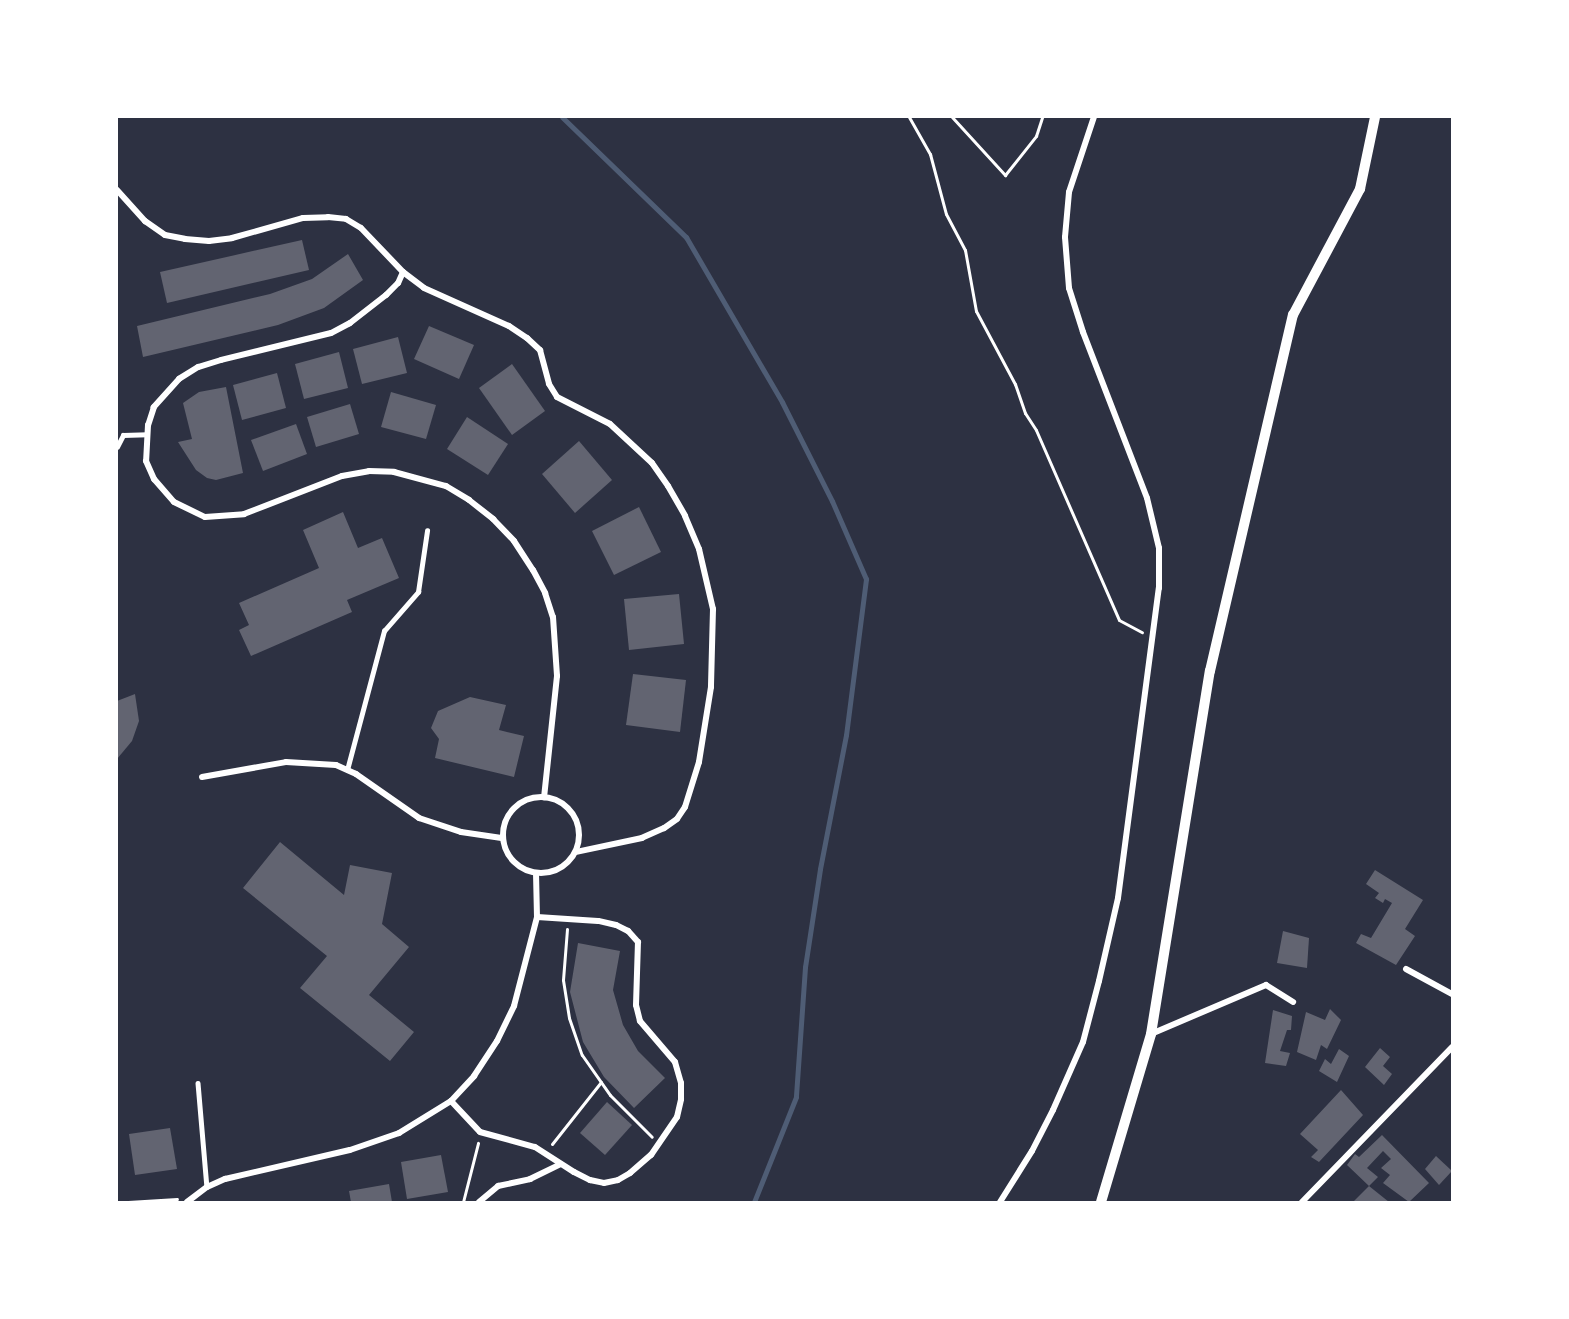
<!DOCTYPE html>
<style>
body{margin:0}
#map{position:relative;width:1569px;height:1319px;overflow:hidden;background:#2d3142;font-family:"Roboto Condensed",sans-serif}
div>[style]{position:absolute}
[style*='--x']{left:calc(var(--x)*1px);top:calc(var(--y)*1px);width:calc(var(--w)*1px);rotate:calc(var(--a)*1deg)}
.stream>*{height:5px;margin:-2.5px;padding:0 2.5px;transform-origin:2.5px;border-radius:2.5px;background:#4f5d75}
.building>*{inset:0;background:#626471}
.path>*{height:3px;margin:-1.5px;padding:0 1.5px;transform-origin:1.5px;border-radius:1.5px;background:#fff}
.service>*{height:4.5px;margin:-2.25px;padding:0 2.25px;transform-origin:2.25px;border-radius:2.25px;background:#fff}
.minor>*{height:6px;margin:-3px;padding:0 3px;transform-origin:3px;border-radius:3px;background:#fff}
.minor>.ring{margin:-3px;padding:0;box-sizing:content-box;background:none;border:6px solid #fff;border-radius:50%}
.tertiary>*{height:10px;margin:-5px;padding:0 5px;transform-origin:5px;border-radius:5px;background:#fff}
span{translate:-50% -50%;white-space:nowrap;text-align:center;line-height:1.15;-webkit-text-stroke:4.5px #fff;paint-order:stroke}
.frame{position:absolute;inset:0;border:118px solid #fff;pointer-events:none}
</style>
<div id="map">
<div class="stream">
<i style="--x:562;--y:117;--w:173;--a:44.1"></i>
<i style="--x:686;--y:237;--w:191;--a:59.8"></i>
<i style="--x:782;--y:402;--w:111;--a:63.2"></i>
<i style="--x:832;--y:501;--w:85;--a:66.4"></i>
<i style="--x:866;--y:579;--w:157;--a:97.3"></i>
<i style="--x:846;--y:735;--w:136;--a:101"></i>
<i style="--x:820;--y:869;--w:99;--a:98.7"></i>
<i style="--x:805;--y:967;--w:130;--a:94"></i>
<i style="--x:796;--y:1097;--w:113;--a:111.8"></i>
</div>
<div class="building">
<i style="clip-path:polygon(302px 240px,309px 270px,167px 303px,160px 272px)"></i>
<i style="clip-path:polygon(348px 254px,363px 280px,324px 308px,278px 325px,143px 357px,137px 326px,270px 294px,312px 279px)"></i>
<i style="clip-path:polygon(429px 326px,474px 345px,459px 379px,414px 359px)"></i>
<i style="clip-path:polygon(398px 337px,407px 373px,362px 384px,353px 349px)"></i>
<i style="clip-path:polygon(339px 352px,348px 388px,304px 399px,295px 364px)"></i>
<i style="clip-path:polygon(512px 364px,545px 411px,512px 435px,479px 388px)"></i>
<i style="clip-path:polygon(277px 373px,286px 408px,242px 420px,233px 385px)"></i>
<i style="clip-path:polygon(226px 387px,243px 473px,216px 480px,207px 478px,196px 470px,178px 442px,192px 439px,183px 403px,199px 392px)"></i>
<i style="clip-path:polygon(391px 392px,436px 405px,426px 439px,381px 427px)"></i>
<i style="clip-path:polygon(350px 404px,359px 434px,316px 447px,307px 417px)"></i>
<i style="clip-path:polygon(467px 417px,508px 444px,488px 475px,447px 449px)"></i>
<i style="clip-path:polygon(296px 424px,307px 454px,263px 471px,251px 440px)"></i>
<i style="clip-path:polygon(579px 441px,612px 480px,575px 513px,542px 474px)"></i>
<i style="clip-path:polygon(639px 507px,661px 552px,614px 575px,592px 531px)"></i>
<i style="clip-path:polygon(343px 512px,358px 548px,382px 538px,399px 578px,347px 600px,352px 612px,251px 656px,239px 630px,249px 625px,239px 603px,319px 568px,303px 530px)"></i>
<i style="clip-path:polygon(679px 594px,684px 644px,629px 650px,624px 599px)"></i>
<i style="clip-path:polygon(633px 674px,686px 680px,680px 732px,626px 725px)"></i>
<i style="clip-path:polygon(135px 694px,139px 721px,132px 741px,117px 759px,117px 701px)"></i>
<i style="clip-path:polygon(470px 697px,506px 705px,499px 730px,524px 736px,514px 777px,435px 758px,439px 739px,431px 728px,438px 711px)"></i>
<i style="clip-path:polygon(280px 842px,344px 895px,350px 865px,392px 873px,382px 924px,409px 947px,369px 995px,414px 1032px,390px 1061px,300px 988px,327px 956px,243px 888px)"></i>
<i style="clip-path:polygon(1375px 870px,1423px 900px,1405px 929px,1415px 936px,1396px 965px,1356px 943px,1361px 934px,1371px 938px,1392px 903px,1385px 899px,1383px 903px,1375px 898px,1379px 893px,1366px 884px)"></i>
<i style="clip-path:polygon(1283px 931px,1309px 938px,1307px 968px,1277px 963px)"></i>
<i style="clip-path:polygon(578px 943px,620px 951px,613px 990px,623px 1025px,638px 1051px,665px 1078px,634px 1108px,604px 1077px,583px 1042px,570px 992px)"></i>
<i style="clip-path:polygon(1330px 1009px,1341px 1020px,1327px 1049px,1321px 1045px,1316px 1060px,1297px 1052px,1306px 1012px,1325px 1020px)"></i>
<i style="clip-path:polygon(1273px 1010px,1292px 1016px,1291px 1030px,1287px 1030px,1280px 1051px,1290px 1053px,1286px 1066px,1265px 1063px)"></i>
<i style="clip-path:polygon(1380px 1048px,1390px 1057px,1383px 1066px,1392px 1074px,1384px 1085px,1365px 1067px)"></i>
<i style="clip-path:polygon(1339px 1049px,1349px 1056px,1337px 1082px,1319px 1071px,1325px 1059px,1331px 1064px)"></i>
<i style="clip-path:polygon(1341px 1090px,1363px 1115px,1319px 1162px,1311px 1157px,1318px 1150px,1300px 1134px)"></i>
<i style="clip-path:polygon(607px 1102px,632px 1125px,605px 1155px,580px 1133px)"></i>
<i style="clip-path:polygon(170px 1128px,177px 1169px,135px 1175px,129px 1134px)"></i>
<i style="clip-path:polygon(1382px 1135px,1429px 1183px,1409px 1202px,1383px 1183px,1390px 1175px,1381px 1168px,1391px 1159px,1383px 1151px,1367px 1168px,1378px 1177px,1369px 1186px,1347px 1165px,1355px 1154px,1359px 1157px)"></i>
<i style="clip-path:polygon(441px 1155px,448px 1192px,407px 1199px,401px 1162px)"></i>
<i style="clip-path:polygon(1436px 1156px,1452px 1171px,1439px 1185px,1425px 1169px)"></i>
<i style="clip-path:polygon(389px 1184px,392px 1202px,351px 1202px,349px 1191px)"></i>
<i style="clip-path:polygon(1369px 1186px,1389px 1202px,1353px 1202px)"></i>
</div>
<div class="path">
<i style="--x:909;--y:117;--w:43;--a:60.4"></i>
<i style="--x:930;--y:154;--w:62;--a:75.1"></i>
<i style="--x:946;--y:214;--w:41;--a:62.2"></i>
<i style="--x:965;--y:250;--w:62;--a:79.8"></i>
<i style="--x:976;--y:311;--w:83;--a:61.9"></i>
<i style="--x:1015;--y:384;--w:31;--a:71"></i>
<i style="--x:1025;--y:413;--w:20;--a:57"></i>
<i style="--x:1036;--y:430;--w:207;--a:66.4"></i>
<i style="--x:1119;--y:620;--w:26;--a:28"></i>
<i style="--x:952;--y:117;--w:79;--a:47.6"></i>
<i style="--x:1005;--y:175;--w:50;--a:-51.5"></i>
<i style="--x:1036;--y:136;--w:20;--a:-72"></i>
<i style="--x:567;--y:929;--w:51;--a:94.5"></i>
<i style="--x:563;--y:980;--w:38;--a:81"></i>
<i style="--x:569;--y:1018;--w:39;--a:71"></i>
<i style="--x:582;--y:1055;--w:49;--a:55"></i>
<i style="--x:610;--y:1095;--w:59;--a:45"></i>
<i style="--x:552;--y:1144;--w:79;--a:-51.7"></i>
<i style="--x:128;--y:1202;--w:49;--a:-3.5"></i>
<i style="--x:463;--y:1202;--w:61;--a:-75.7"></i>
</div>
<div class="service">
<i style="--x:117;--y:447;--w:13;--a:-63"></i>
<i style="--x:123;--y:435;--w:24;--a:-2"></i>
<i style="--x:347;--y:770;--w:144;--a:-75.1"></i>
<i style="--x:384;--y:631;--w:52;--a:-48.9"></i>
<i style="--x:418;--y:592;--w:62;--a:-81.6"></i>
<i style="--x:198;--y:1083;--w:104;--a:85.1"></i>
</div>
<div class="minor">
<i style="--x:117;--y:190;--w:42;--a:47.9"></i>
<i style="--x:145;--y:221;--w:24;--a:35"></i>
<i style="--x:165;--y:235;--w:20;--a:11"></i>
<i style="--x:185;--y:239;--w:24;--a:5"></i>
<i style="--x:209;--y:241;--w:23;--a:-7"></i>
<i style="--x:232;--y:238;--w:74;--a:-15.7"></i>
<i style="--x:303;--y:218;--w:25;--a:-2"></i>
<i style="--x:328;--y:217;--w:18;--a:6"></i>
<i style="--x:346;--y:219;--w:17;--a:31"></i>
<i style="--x:361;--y:228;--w:61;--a:46.3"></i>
<i style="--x:403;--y:272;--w:26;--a:37"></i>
<i style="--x:424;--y:288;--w:93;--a:24.1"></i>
<i style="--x:509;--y:326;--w:22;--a:34"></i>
<i style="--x:527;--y:338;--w:18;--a:43"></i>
<i style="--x:540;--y:350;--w:35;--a:75"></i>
<i style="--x:549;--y:384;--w:15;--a:58"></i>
<i style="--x:557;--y:397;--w:59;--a:27"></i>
<i style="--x:610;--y:424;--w:57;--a:42.9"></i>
<i style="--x:652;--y:463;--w:28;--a:55"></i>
<i style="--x:668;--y:486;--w:34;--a:60"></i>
<i style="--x:685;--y:516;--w:36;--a:67"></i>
<i style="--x:699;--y:549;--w:62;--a:76.9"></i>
<i style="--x:713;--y:609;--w:78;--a:91.5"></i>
<i style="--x:711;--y:687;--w:76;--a:99.1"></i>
<i style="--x:699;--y:762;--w:47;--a:107.3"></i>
<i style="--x:685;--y:807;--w:14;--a:124"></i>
<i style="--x:677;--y:819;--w:16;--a:145"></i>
<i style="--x:664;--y:828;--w:24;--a:156"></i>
<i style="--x:642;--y:838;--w:67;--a:168"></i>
<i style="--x:403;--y:272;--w:12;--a:114"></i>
<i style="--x:398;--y:283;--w:17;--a:135"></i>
<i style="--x:386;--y:295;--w:46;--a:142.1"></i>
<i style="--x:350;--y:323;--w:21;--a:152"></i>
<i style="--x:331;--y:333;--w:113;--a:166.2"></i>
<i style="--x:221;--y:360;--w:24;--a:163"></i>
<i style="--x:198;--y:367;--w:22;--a:148"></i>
<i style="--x:179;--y:379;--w:38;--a:132"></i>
<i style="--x:154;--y:407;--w:19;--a:108"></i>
<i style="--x:148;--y:425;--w:36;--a:93"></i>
<i style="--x:146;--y:461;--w:20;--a:66"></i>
<i style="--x:154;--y:479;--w:30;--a:49"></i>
<i style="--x:174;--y:502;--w:34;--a:26"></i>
<i style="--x:205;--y:517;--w:39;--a:-4"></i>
<i style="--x:244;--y:514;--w:105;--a:-21.2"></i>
<i style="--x:342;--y:476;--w:27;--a:-10"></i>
<i style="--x:369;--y:471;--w:25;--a:2"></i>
<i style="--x:394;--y:472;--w:54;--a:15.1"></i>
<i style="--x:446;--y:486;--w:27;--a:31"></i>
<i style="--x:469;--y:500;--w:31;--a:38"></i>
<i style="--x:493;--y:519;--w:30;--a:46"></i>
<i style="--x:514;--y:541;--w:35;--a:57"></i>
<i style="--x:533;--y:570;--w:26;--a:62"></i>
<i style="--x:545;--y:593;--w:25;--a:72"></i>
<i style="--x:553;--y:617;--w:59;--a:86.1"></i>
<i style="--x:557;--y:676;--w:122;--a:96.1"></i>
<i style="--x:202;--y:777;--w:85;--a:-10.1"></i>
<i style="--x:286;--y:762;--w:50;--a:3.4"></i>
<i style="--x:336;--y:765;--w:22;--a:24"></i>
<i style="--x:356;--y:774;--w:77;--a:34.9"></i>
<i style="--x:419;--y:818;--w:44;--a:18.4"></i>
<i style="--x:461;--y:832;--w:41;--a:8.3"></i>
<i class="ring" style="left:503px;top:797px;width:70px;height:70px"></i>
<i style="--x:1406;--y:969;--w:52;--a:28.5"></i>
<i style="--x:1151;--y:1034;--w:125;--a:-23.1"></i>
<i style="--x:1266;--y:985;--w:32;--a:32"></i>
<i style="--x:451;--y:1101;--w:42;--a:46.9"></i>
<i style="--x:480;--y:1132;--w:57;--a:15.3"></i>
<i style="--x:535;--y:1147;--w:46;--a:32.7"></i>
<i style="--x:574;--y:1172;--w:18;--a:27"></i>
<i style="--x:590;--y:1180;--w:14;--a:12"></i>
<i style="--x:604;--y:1183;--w:14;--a:-12"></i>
<i style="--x:618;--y:1180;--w:14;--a:-30"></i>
<i style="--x:630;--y:1173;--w:28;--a:-41"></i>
<i style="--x:651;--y:1155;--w:46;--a:-55.6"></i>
<i style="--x:677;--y:1117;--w:18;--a:-77"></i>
<i style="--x:681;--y:1099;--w:16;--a:-90"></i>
<i style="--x:681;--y:1083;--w:22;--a:-106"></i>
<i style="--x:675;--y:1062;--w:54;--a:-130.5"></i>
<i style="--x:640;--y:1021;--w:16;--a:-104"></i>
<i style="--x:636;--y:1005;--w:63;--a:-88.2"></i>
<i style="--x:638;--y:942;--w:15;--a:-132"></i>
<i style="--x:628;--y:931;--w:13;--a:-153"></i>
<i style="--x:616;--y:925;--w:18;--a:-167"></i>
<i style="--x:598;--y:921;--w:61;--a:-176.2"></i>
<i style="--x:187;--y:1202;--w:25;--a:-37"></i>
<i style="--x:207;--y:1187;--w:20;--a:-24"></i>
<i style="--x:225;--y:1179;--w:128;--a:-13.1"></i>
<i style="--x:350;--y:1150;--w:52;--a:-19.1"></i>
<i style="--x:399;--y:1133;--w:61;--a:-31.6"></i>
<i style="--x:451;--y:1101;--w:34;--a:-47"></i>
<i style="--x:474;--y:1076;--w:42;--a:-56.7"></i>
<i style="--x:497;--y:1041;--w:39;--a:-64"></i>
<i style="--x:514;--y:1006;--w:92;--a:-75.5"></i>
<i style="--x:537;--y:917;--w:43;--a:-91.3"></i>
<i style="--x:479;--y:1202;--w:25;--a:-40"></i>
<i style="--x:498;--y:1186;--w:33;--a:-12"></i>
<i style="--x:530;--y:1179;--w:34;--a:-26"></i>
<i style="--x:1000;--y:1202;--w:60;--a:-57.9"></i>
<i style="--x:1032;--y:1151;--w:46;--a:-62.9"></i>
<i style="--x:1053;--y:1110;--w:74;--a:-66.2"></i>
<i style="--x:1083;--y:1042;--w:63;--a:-75.3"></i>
<i style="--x:1099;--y:981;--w:85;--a:-77.1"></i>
<i style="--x:1118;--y:898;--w:313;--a:-82.5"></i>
<i style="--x:1159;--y:588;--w:40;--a:-90"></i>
<i style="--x:1159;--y:548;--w:51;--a:-103.5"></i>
<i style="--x:1147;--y:498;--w:178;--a:-111.1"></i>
<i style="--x:1083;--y:332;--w:46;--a:-107.7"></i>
<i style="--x:1069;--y:288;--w:51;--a:-94.5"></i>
<i style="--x:1065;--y:237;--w:45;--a:-84.9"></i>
<i style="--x:1069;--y:192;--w:79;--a:-71.6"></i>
<i style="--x:1302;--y:1202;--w:216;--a:-45.9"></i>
</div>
<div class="tertiary">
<i style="--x:1101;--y:1202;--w:175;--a:-73.4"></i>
<i style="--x:1151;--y:1034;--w:368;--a:-80.8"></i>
<i style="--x:1210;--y:671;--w:366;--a:-76.9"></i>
<i style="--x:1293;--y:315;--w:143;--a:-62"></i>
<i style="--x:1360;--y:189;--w:74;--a:-78.2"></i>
</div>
<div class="frame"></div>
</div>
